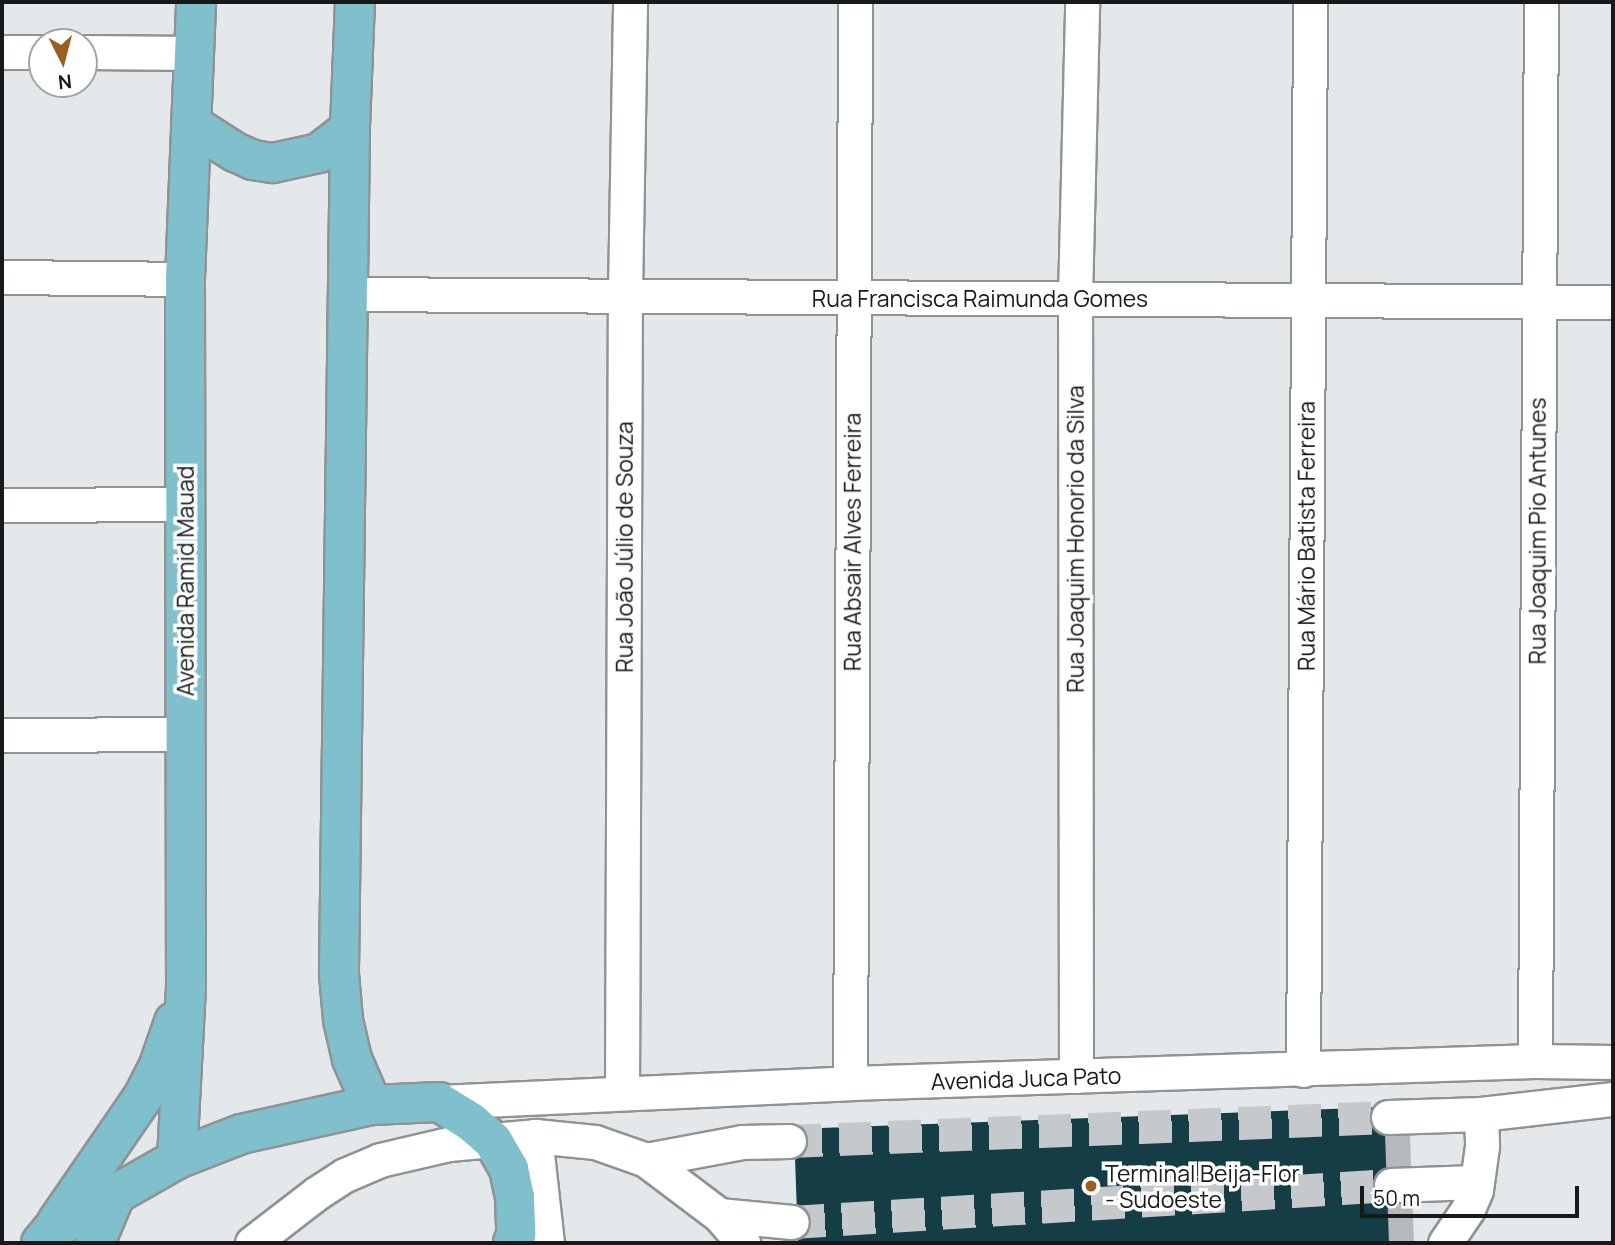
<!DOCTYPE html>
<meta charset="utf-8">
<style>
body{margin:0}
#map{position:relative;width:1615px;height:1245px;overflow:hidden;background:#e4e8ea;font-family:Manrope,sans-serif}
div>[style]{position:absolute}
[style*='--x']{left:calc(var(--x)*1px);top:calc(var(--y)*1px);width:calc(var(--w)*1px);rotate:calc(var(--a)*1deg)}
.shadow>*{inset:0;background:#0003}
.building>*{inset:0;background:#153d46}
.minor-tunnel>*{height:33px;margin-top:-16.5px;transform-origin:0;background:repeating-linear-gradient(90deg,#c5c9cb 0 33px,transparent 0 50px)}
.roads{filter:drop-shadow(2px 0 #8f9394) drop-shadow(-2px 0 #8f9394) drop-shadow(0 2px #8f9394) drop-shadow(0 -2px #8f9394)}
.minor>*{height:33px;margin:-16.5px;padding:0 16.5px;transform-origin:16.5px;border-radius:16.5px;background:#fff}
.major>*{height:38px;margin:-19px;padding:0 19px;transform-origin:19px;border-radius:19px;background:#80bfcc}
.dots>*{width:19px;height:19px;translate:-50% -50%;box-sizing:border-box;border:4px solid #fff;border-radius:50%}
span{translate:-50% -50%;white-space:nowrap;text-align:center;line-height:1.15;-webkit-text-stroke:7px #fff;paint-order:stroke}
.street-label{font-size:23px;color:#181a1a}
.poi-label{font-size:23px;color:#181a1a}
.left{translate:0 -50%;text-align:left}
.frame{position:absolute;inset:0;border:4px solid #181a1a;pointer-events:none}
.north{position:absolute;left:28px;top:28px;width:70px;height:70px;box-sizing:border-box;background:#fff;border:2px solid #a3a3a3;border-radius:50%;rotate:174deg;font-size:19px;font-weight:700;line-height:28px;text-align:center;color:#181a1a}
.north::after{content:'';display:block;margin:auto;width:24px;height:32px;background:#9a5f1f;clip-path:polygon(50% 0,100% 100%,50% 72%,0 100%)}
.scale{position:absolute;left:1360px;top:1186px;width:219px;height:32px;box-sizing:border-box;border:4px solid #181a1a;border-top:0;padding-left:9px;font-size:21px;line-height:24px;white-space:nowrap;color:#181a1a;-webkit-text-stroke:5px #fff;paint-order:stroke}
</style>
<div id="map">
<div class="shadow">
<i style="clip-path:polygon(1383px 1109px,1410px 1136px,1414px 1243px,800px 1243px,796px 1130px)"></i>
</div>
<div class="building">
<i style="clip-path:polygon(1384px 1107px,1389px 1243px,798px 1243px,794px 1129px)"></i>
</div>
<div class="minor-tunnel">
<i style="--x:789;--y:1141;--w:599;--a:-2.29"></i>
<i style="--x:792;--y:1222;--w:600;--a:-3.53"></i>
</div>
<div class="roads">
<div class="minor">
<i style="--x:2;--y:52;--w:40;--a:0"></i>
<i style="--x:84;--y:52;--w:112;--a:0.5"></i>
<i style="--x:2;--y:277;--w:183;--a:0.6"></i>
<i style="--x:347;--y:294;--w:1266;--a:0.36"></i>
<i style="--x:2;--y:505;--w:184;--a:-0.3"></i>
<i style="--x:2;--y:735;--w:183;--a:-0.3"></i>
<i style="--x:1535;--y:1061;--w:1059;--a:-89.68"></i>
<i style="--x:1303;--y:1070;--w:1068;--a:-89.62"></i>
<i style="--x:1076;--y:1076;--w:778;--a:-90.07"></i>
<i style="--x:1075;--y:298;--w:296;--a:-88.6"></i>
<i style="--x:850;--y:1083;--w:1081;--a:-89.73"></i>
<i style="--x:622;--y:1093;--w:800;--a:-89.79"></i>
<i style="--x:625;--y:293;--w:291;--a:-89"></i>
<i style="--x:439;--y:1102;--w:411;--a:-2.6"></i>
<i style="--x:850;--y:1083;--w:685;--a:-1.84"></i>
<i style="--x:1535;--y:1061;--w:78;--a:0.7"></i>
<i style="--x:1481;--y:1114;--w:133;--a:-6.5"></i>
<i style="--x:1388;--y:1117;--w:93;--a:-1.8"></i>
<i style="--x:1481;--y:1114;--w:32;--a:88"></i>
<i style="--x:1482;--y:1146;--w:44;--a:97.8"></i>
<i style="--x:1476;--y:1190;--w:21;--a:113"></i>
<i style="--x:1468;--y:1209;--w:41;--a:124.1"></i>
<i style="--x:535;--y:1136;--w:108;--a:83.6"></i>
<i style="--x:646;--y:1160;--w:98;--a:-10.6"></i>
<i style="--x:742;--y:1142;--w:47;--a:-1.2"></i>
<i style="--x:1391;--y:1185;--w:85;--a:-2"></i>
<i style="--x:719;--y:1215;--w:73;--a:5.5"></i>
<i style="--x:252;--y:1243;--w:82;--a:-37.6"></i>
<i style="--x:317;--y:1193;--w:33;--a:-33"></i>
<i style="--x:345;--y:1175;--w:38;--a:-23"></i>
<i style="--x:380;--y:1160;--w:71;--a:-13.1"></i>
<i style="--x:449;--y:1144;--w:86;--a:-5.3"></i>
<i style="--x:535;--y:1136;--w:60;--a:5.7"></i>
<i style="--x:595;--y:1142;--w:54;--a:19.4"></i>
<i style="--x:646;--y:1160;--w:91;--a:37"></i>
<i style="--x:719;--y:1215;--w:37;--a:49"></i>
</div>
<div class="major">
<i style="--x:355;--y:2;--w:127;--a:92.3"></i>
<i style="--x:350;--y:129;--w:845;--a:90.75"></i>
<i style="--x:339;--y:974;--w:46;--a:85"></i>
<i style="--x:343;--y:1020;--w:40;--a:77"></i>
<i style="--x:352;--y:1059;--w:50;--a:66.5"></i>
<i style="--x:191;--y:124;--w:52;--a:32.5"></i>
<i style="--x:235;--y:152;--w:20;--a:24"></i>
<i style="--x:253;--y:160;--w:20;--a:9"></i>
<i style="--x:273;--y:163;--w:47;--a:-12.3"></i>
<i style="--x:319;--y:153;--w:39;--a:-38"></i>
<i style="--x:177;--y:1159;--w:169;--a:-87"></i>
<i style="--x:186;--y:990;--w:711;--a:-90.08"></i>
<i style="--x:185;--y:279;--w:277;--a:-87.7"></i>
<i style="--x:57;--y:1222;--w:152;--a:-55.5"></i>
<i style="--x:143;--y:1097;--w:33;--a:-63"></i>
<i style="--x:158;--y:1068;--w:49;--a:-70.8"></i>
<i style="--x:41;--y:1243;--w:16;--a:-50"></i>
<i style="--x:51;--y:1231;--w:145;--a:-29.7"></i>
<i style="--x:177;--y:1159;--w:69;--a:-21.3"></i>
<i style="--x:241;--y:1134;--w:134;--a:-12.5"></i>
<i style="--x:372;--y:1105;--w:67;--a:-2.6"></i>
<i style="--x:439;--y:1102;--w:38;--a:32"></i>
<i style="--x:471;--y:1122;--w:29;--a:41"></i>
<i style="--x:493;--y:1141;--w:32;--a:60"></i>
<i style="--x:509;--y:1169;--w:29;--a:78"></i>
<i style="--x:515;--y:1197;--w:38;--a:88"></i>
<i style="--x:516;--y:1235;--w:9;--a:111"></i>
<i style="--x:95;--y:1243;--w:54;--a:-67.2"></i>
</div>
</div>
<div class="dots">
<i style="left:1091px;top:1186px;background:#9a5f1f"></i>
</div>
<div class="street-label">
<span style="left:980px;top:298px">Rua Francisca Raimunda Gomes</span>
<span style="left:1537px;top:531px;rotate:-90deg">Rua Joaquim Pio Antunes</span>
<span style="left:1306px;top:536px;rotate:-90deg">Rua Mário Batista Ferreira</span>
<span style="left:1075px;top:539px;rotate:-90deg">Rua Joaquim Honorio da Silva</span>
<span style="left:852px;top:542px;rotate:-90deg">Rua Absair Alves Ferreira</span>
<span style="left:624px;top:547px;rotate:-90deg">Rua João Júlio de Souza</span>
<span style="left:185px;top:581px;rotate:-90deg">Avenida Ramid Mauad</span>
<span style="left:1026px;top:1078px;rotate:-2deg">Avenida Juca Pato</span>
</div>
<div class="poi-label">
<span class="left" style="left:1105px;top:1186px">Terminal Beija-Flor<br>- Sudoeste</span>
</div>
<div class="frame"></div>
<div class="north">N</div>
<div class="scale">50 m</div>
</div>
